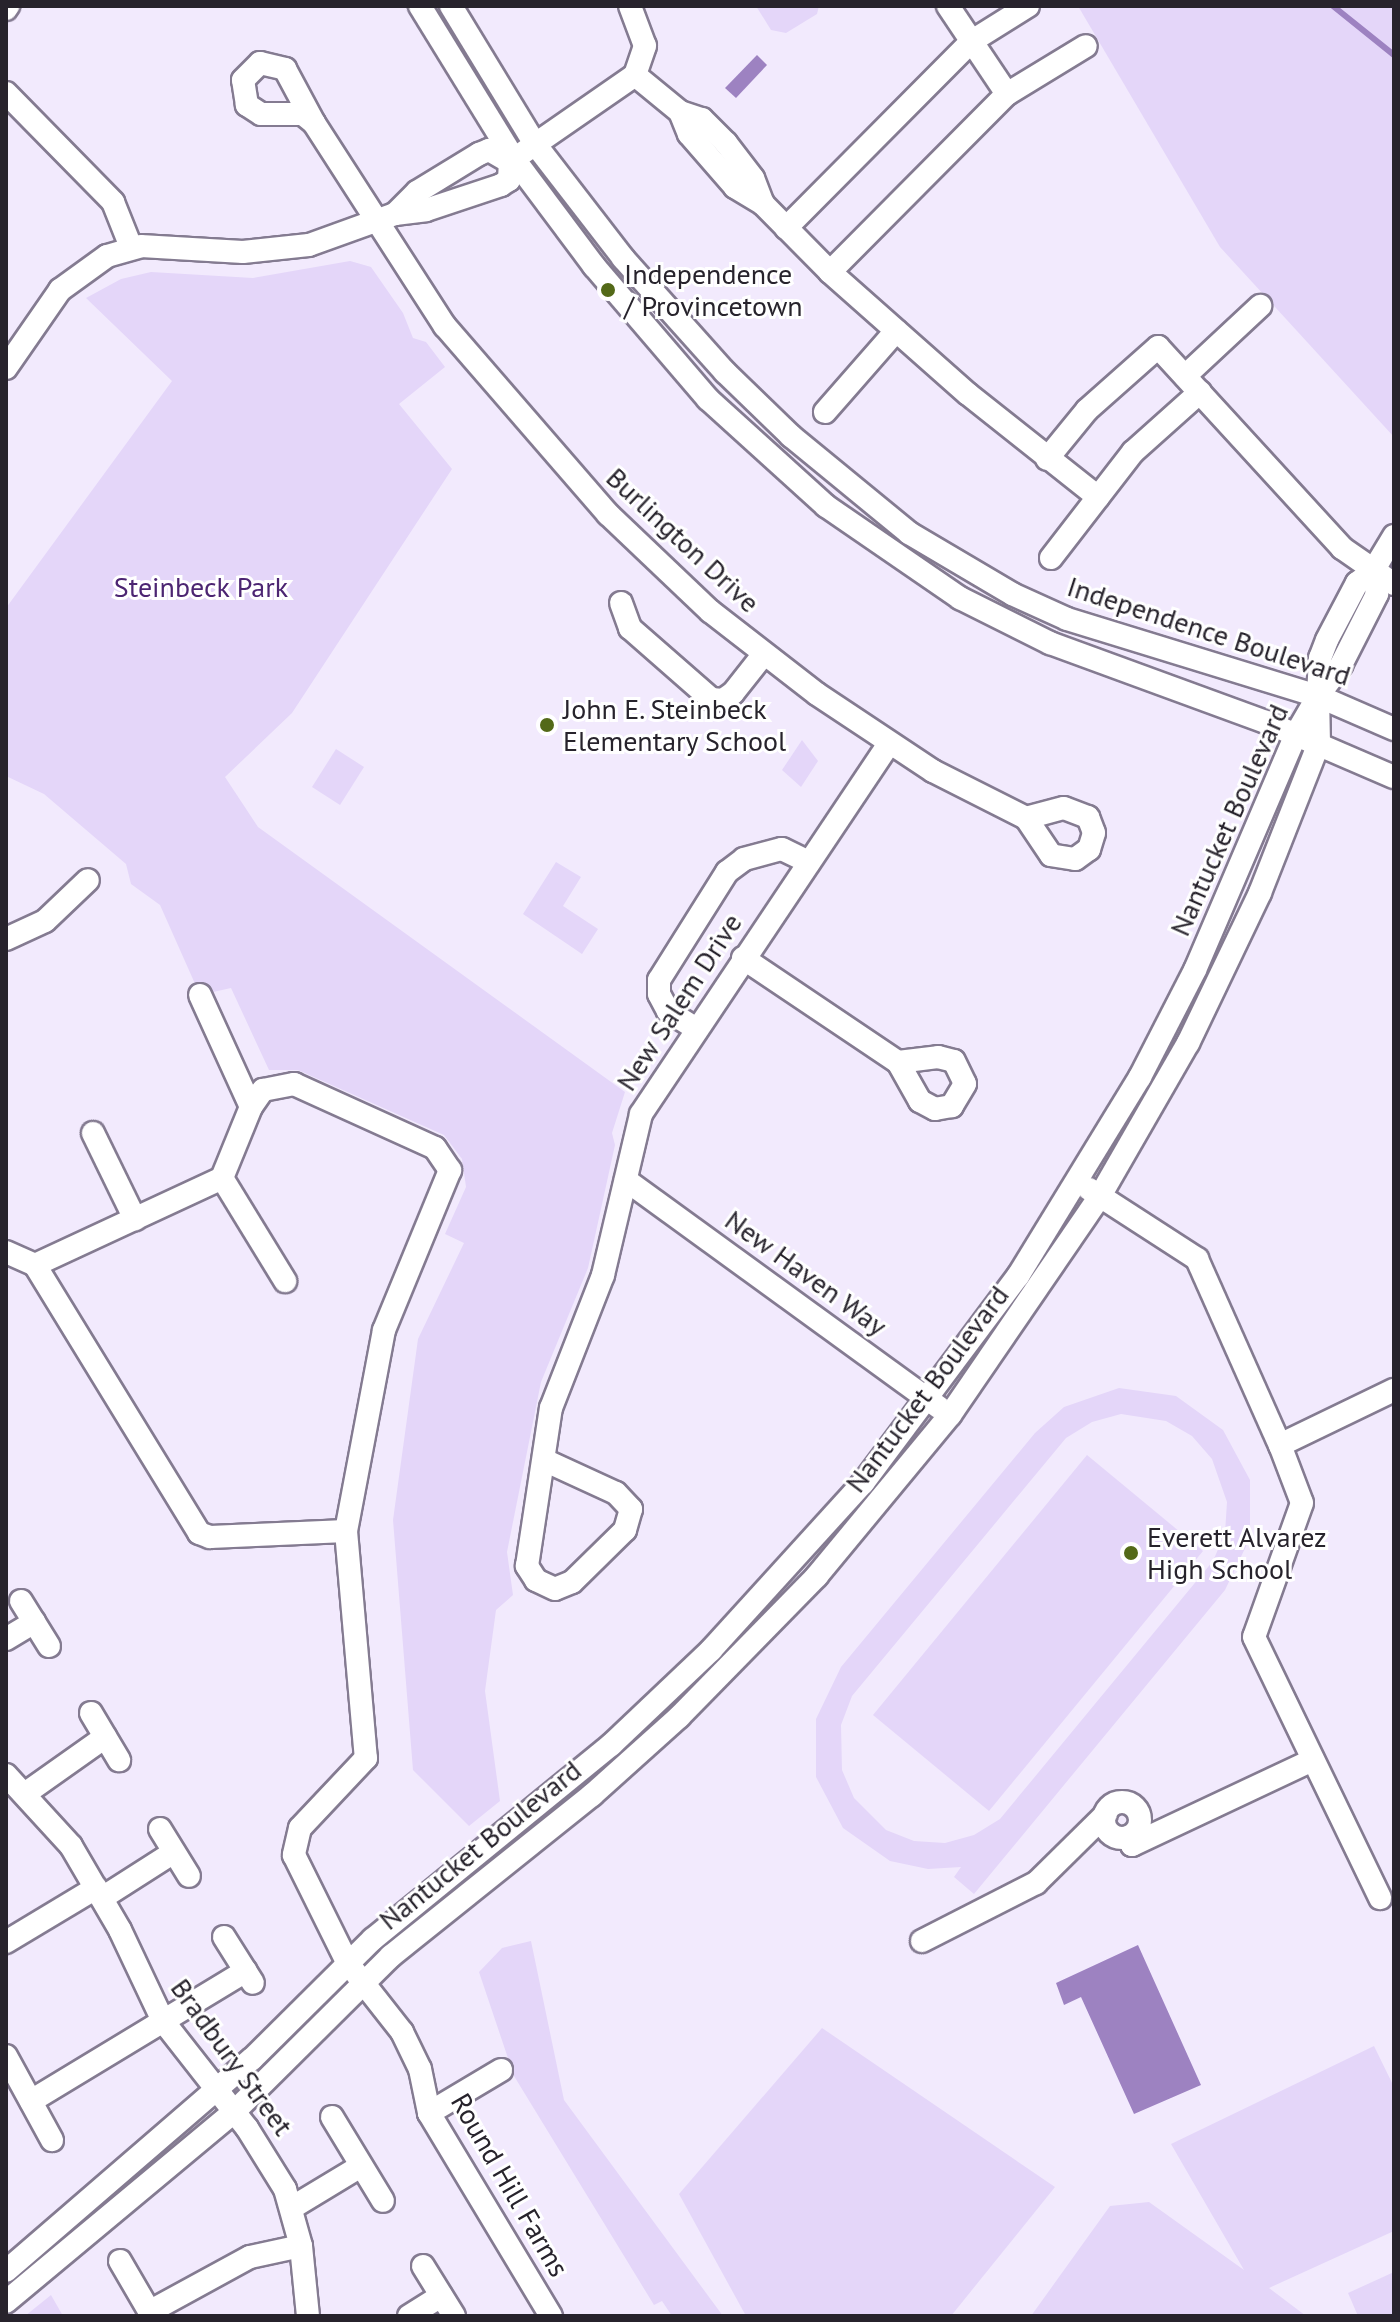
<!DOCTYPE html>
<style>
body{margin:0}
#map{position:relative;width:1400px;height:2322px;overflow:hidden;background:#f2eafd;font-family:"PT Sans",sans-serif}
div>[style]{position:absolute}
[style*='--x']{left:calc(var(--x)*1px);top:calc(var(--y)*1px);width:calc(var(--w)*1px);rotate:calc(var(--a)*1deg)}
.green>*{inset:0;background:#e4d6f9}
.water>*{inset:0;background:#9d82c1}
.stream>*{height:6px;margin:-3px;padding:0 3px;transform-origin:3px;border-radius:3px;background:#9d82c1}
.roads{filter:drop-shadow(2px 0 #847b91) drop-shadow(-2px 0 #847b91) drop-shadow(0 2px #847b91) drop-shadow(0 -2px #847b91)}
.minor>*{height:22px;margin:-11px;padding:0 11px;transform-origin:11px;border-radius:11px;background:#fff}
.minor>.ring{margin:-11px;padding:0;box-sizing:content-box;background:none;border:22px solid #fff;border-radius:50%}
.dots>*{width:22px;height:22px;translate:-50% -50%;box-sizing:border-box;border:4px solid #fff;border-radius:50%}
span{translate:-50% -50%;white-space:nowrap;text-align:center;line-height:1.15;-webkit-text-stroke:6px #fff;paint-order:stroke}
.poi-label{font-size:28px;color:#27232c}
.left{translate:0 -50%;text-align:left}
.street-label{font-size:28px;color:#27232c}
.park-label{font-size:28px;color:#4c2572}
.frame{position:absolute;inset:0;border:8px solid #27232c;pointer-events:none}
</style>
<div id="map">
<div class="green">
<i style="clip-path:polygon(756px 6px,819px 6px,817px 14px,786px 33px,771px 30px)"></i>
<i style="clip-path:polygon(1078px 6px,1394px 6px,1394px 437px,1220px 247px)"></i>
<i style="clip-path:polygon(350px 261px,371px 267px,403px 313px,413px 338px,426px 342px,445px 367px,399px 404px,452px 469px,292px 713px,225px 777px,258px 827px,625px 1092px,612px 1133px,615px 1145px,588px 1268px,541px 1382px,507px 1552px,513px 1595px,496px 1610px,485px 1691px,500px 1801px,469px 1826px,413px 1770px,393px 1520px,418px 1339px,464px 1243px,445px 1234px,466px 1187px,462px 1159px,444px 1135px,298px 1070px,269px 1070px,231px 988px,200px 995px,160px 905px,131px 884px,126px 864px,44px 794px,6px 776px,6px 608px,172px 381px,86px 298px,121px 279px,151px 272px,253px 278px)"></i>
<i style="clip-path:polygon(802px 740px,818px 761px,801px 787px,782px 770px)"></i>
<i style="clip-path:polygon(336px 749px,364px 767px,340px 805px,312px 787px)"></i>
<i style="clip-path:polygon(556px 862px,581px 877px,563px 906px,598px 929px,582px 954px,523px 914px)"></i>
<i style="clip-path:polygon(evenodd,1119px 1388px,1176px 1396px,1223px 1430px,1250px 1480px,1250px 1538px,1225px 1590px,974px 1894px,954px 1877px,961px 1867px,928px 1869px,890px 1861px,843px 1828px,816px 1777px,816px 1719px,841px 1667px,1035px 1433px,1064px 1407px,1119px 1388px,1121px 1414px,1166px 1421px,1192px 1436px,1212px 1459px,1227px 1502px,1225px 1533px,1213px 1561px,1000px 1819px,974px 1835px,945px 1843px,914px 1841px,886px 1830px,854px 1798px,842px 1770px,841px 1725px,852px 1696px,1066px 1438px,1092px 1422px,1121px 1414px)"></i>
<i style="clip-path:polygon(1087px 1455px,1203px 1551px,989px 1811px,873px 1715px)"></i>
<i style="clip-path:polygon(531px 1941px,564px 2100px,723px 2316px,672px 2316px,662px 2301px,654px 2305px,514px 2076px,479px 1972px,502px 1948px)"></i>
<i style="clip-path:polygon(822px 2028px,1055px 2187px,951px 2316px,746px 2316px,679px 2194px)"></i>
<i style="clip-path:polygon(1374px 2046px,1394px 2087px,1394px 2231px,1269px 2288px,1306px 2316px,1031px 2316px,1110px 2206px,1149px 2202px,1244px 2270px,1171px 2144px)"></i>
<i style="clip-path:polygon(1394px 2272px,1394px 2316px,1358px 2316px,1348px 2293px)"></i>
<i style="clip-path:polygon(51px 2295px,63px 2316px,25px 2316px)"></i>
</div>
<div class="water">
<i style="clip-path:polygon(757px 55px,767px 65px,736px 98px,725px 88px)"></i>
<i style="clip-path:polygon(1138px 1945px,1201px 2085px,1134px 2114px,1081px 1997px,1064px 2005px,1056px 1983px)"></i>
</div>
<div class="stream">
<i style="--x:1333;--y:6;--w:78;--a:38.8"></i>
</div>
<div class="roads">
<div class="minor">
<i style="--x:420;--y:6;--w:180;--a:58.4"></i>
<i style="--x:514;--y:159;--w:134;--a:53.2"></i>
<i style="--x:594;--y:266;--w:175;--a:49.4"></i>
<i style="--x:708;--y:399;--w:159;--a:42.2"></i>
<i style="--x:826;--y:506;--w:163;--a:34.5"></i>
<i style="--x:960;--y:598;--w:101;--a:26.6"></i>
<i style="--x:1050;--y:643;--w:230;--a:20.1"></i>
<i style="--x:1266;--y:722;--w:139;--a:23.3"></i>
<i style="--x:451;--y:6;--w:162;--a:58.7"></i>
<i style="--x:535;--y:144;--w:144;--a:52.3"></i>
<i style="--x:623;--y:258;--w:153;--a:48.2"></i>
<i style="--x:725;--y:372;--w:92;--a:44.1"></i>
<i style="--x:791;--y:436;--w:153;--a:39.4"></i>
<i style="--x:909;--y:533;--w:120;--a:30.6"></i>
<i style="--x:1012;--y:594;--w:60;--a:24.4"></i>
<i style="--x:1067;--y:619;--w:263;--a:17.1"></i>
<i style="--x:1318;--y:696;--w:83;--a:23.5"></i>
<i style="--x:948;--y:6;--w:106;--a:56.2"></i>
<i style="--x:6;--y:9;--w:4;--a:-56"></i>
<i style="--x:260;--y:63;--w:26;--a:13"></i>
<i style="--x:285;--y:69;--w:61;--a:61.8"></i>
<i style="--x:314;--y:123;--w:14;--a:-141"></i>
<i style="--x:303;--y:114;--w:42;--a:180"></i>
<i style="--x:261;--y:114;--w:17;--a:-147"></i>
<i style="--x:247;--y:105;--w:25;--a:-99"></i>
<i style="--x:243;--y:80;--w:24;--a:-45"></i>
<i style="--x:635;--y:75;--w:58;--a:39.4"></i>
<i style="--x:680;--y:112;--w:24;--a:68"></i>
<i style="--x:689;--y:134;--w:70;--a:49"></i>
<i style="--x:735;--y:187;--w:33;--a:31"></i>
<i style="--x:763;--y:204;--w:95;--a:45.4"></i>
<i style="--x:830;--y:272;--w:184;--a:41.5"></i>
<i style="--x:968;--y:394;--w:166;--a:38.4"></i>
<i style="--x:6;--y:93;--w:153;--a:45.5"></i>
<i style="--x:113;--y:202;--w:48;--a:68.2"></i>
<i style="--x:680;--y:112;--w:23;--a:18"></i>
<i style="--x:702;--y:119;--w:34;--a:45"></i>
<i style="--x:726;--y:143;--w:44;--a:52.4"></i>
<i style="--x:753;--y:178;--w:28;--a:69"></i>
<i style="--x:314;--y:123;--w:242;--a:57.2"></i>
<i style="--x:445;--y:326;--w:249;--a:49.1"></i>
<i style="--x:608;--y:514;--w:141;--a:43.6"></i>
<i style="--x:710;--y:611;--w:135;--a:37.8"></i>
<i style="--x:817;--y:694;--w:139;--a:33.6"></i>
<i style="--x:933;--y:771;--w:104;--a:26.8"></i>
<i style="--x:524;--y:152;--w:135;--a:-34.7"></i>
<i style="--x:635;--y:75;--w:31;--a:-71"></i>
<i style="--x:645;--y:46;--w:43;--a:-110.6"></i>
<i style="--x:395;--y:214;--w:31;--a:-45"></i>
<i style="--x:417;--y:192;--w:73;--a:-31.5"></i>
<i style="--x:479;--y:154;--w:11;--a:-22"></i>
<i style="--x:489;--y:150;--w:24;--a:30"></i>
<i style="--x:786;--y:228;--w:264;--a:-45.2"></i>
<i style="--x:972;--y:41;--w:66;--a:-32"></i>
<i style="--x:830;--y:272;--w:251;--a:-45.2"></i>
<i style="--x:1007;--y:94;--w:92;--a:-31.3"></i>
<i style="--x:6;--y:368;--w:95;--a:-55.3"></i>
<i style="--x:60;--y:290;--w:58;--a:-35.9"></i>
<i style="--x:107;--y:256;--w:35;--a:-16"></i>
<i style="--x:141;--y:246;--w:102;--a:3.4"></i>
<i style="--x:243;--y:252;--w:66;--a:-6.1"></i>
<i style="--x:309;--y:245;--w:91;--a:-19.8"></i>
<i style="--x:395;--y:214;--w:31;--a:-7"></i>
<i style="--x:426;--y:210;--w:79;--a:-18.4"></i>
<i style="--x:501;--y:185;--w:9;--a:-32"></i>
<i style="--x:509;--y:180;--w:18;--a:-87"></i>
<i style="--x:1185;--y:376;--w:103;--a:-43"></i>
<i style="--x:825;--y:412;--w:108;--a:-48.8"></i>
<i style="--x:1047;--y:459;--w:63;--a:-50.8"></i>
<i style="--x:1087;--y:410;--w:95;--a:-41.6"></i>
<i style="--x:1158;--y:347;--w:273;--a:47.5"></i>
<i style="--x:1342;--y:548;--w:63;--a:34.7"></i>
<i style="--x:1051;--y:558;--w:134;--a:-52.3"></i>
<i style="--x:1133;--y:452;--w:90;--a:-41.8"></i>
<i style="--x:1373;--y:571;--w:41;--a:-59"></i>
<i style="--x:621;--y:603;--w:27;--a:70"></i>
<i style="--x:630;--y:628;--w:108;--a:41.2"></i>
<i style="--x:711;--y:699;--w:12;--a:5"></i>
<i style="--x:723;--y:700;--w:12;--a:-35"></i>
<i style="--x:733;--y:693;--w:48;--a:-51.7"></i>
<i style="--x:1064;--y:808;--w:26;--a:21"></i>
<i style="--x:1088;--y:817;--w:17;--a:69"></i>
<i style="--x:1094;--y:833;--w:17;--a:107"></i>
<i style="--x:1089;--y:849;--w:17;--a:144"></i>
<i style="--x:1075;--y:859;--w:24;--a:-171"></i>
<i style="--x:1051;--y:855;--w:45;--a:-124"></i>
<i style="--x:1026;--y:818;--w:39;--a:-15"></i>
<i style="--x:6;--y:939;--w:43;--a:-24.8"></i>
<i style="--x:45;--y:921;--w:59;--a:-43.6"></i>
<i style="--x:743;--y:958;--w:187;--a:33.9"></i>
<i style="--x:200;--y:995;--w:123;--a:65.5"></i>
<i style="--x:251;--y:1107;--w:21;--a:-55"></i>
<i style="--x:263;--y:1090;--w:32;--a:-11"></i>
<i style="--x:294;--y:1084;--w:155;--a:24.4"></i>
<i style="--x:435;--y:1148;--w:27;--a:56"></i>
<i style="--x:450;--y:1170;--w:173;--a:112.4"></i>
<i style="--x:384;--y:1330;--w:205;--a:100.7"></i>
<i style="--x:346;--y:1531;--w:228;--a:85"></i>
<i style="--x:366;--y:1758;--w:96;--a:133.3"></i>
<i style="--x:300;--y:1828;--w:28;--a:103"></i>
<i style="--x:294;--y:1855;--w:119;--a:63.6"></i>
<i style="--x:347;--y:1962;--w:89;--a:51.8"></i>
<i style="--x:402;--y:2032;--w:41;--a:64.1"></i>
<i style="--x:420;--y:2069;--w:45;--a:78.4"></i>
<i style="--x:429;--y:2113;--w:237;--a:59"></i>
<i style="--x:695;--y:1028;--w:32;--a:-148"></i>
<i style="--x:668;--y:1011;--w:19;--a:-118"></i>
<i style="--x:659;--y:994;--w:14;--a:-90"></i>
<i style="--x:659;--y:980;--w:128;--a:-57.8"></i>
<i style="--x:727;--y:872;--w:21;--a:-37"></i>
<i style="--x:744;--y:859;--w:39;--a:-15"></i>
<i style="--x:782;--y:849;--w:30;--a:26"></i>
<i style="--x:938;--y:1057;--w:16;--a:14"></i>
<i style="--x:954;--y:1061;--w:25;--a:64"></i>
<i style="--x:965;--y:1084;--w:26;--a:121"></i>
<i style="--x:952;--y:1106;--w:17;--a:170"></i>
<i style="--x:935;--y:1109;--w:17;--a:-152"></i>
<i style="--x:920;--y:1101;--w:45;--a:-119.4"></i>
<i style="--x:898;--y:1062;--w:40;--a:-7.1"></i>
<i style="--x:93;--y:1133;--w:96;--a:64"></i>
<i style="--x:222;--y:1178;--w:121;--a:58.5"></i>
<i style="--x:626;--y:1180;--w:387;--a:36"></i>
<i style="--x:1089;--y:1189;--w:129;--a:32.9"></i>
<i style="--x:1197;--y:1259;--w:204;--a:66"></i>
<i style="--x:1280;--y:1445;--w:127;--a:-25.8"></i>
<i style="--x:6;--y:1252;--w:32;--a:24"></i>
<i style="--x:35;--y:1265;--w:314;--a:58.5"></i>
<i style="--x:199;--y:1533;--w:12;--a:20"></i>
<i style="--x:210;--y:1537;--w:136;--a:-2.5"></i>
<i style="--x:35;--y:1265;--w:206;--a:-24.9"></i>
<i style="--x:222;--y:1178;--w:77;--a:-67.8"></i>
<i style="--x:1280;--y:1445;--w:62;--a:69.2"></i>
<i style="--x:1302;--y:1503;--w:142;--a:109.7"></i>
<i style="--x:1254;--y:1637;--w:290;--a:64.2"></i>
<i style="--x:544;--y:1460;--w:79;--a:24.6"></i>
<i style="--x:616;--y:1493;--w:22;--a:47"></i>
<i style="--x:631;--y:1509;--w:22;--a:106"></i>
<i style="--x:625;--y:1530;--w:74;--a:135.5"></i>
<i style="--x:572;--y:1582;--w:18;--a:158"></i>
<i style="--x:555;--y:1589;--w:21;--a:-155"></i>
<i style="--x:536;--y:1580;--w:17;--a:-123"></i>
<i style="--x:527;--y:1566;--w:160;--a:-81.4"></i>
<i style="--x:551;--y:1408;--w:143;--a:-68.6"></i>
<i style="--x:603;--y:1275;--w:165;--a:-76.7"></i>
<i style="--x:641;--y:1114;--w:445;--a:-56.2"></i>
<i style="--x:21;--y:1601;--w:53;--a:58.1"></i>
<i style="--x:6;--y:1639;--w:33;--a:-31"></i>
<i style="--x:91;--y:1713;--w:55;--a:59.2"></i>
<i style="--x:6;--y:1775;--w:96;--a:47.5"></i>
<i style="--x:71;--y:1846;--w:97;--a:59.7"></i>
<i style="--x:120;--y:1930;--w:101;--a:64.7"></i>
<i style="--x:163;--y:2021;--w:136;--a:51.9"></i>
<i style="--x:247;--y:2128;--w:72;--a:58.1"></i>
<i style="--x:285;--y:2189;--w:59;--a:74.3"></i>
<i style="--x:301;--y:2246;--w:70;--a:84.3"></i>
<i style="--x:26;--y:1793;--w:97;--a:-35.3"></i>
<i class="ring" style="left:1104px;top:1802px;width:14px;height:14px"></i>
<i style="--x:160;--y:1829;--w:55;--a:58.3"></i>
<i style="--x:1128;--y:1837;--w:9;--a:63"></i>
<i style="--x:1132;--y:1845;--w:200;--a:-25.2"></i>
<i style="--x:102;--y:1898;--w:85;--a:-32.6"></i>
<i style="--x:224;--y:1937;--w:54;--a:57.8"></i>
<i style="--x:922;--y:1941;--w:128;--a:-27"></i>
<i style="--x:1036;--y:1883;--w:98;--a:-44.6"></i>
<i style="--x:6;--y:1942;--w:105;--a:-31"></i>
<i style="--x:6;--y:2056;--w:96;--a:61.3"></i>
<i style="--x:31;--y:2101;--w:251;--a:-31.2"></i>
<i style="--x:429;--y:2113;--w:84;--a:-30.8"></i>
<i style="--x:332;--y:2117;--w:98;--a:58.7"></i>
<i style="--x:293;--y:2207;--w:79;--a:-31.1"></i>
<i style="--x:120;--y:2261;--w:64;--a:59.8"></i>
<i style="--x:423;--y:2266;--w:59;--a:58.2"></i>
<i style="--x:6;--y:2271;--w:325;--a:-40.8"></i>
<i style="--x:252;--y:2059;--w:170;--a:-44.8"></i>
<i style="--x:373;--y:1939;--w:307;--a:-39.2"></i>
<i style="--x:611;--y:1745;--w:138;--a:-43.5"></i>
<i style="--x:711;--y:1650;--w:226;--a:-47.7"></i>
<i style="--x:863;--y:1483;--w:259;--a:-53.2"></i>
<i style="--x:1018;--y:1276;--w:233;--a:-58.5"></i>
<i style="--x:1140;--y:1077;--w:120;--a:-62.8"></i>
<i style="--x:1195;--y:970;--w:257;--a:-66.8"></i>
<i style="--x:1296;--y:734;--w:44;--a:-59.9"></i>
<i style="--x:1318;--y:696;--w:39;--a:-53"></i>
<i style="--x:1341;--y:665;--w:80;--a:-63.1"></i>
<i style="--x:1377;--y:594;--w:23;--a:-100"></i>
<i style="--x:1373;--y:571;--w:20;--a:143"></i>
<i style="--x:1357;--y:583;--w:64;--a:117.8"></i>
<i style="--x:1327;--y:640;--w:19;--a:111"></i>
<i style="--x:1320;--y:658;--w:38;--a:93"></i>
<i style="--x:1318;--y:696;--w:47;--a:88.8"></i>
<i style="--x:1319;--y:743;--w:161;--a:111.5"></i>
<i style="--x:1260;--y:893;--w:166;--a:115.6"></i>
<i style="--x:1188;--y:1043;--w:177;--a:119.9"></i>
<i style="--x:1100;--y:1196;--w:265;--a:124.4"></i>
<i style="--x:950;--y:1415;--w:209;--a:129.6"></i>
<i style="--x:817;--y:1576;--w:197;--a:134.4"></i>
<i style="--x:679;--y:1717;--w:117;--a:138.1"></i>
<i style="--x:592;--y:1795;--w:258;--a:141.3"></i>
<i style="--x:391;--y:1956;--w:220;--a:135.2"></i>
<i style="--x:235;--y:2111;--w:298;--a:140.2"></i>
<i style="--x:149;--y:2312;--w:115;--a:-28.6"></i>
<i style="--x:250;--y:2257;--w:52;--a:-12.2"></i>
<i style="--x:409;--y:2316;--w:38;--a:-32"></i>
</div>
</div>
<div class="dots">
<i style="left:608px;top:290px;background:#536918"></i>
<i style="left:547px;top:725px;background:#536918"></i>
<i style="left:1131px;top:1553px;background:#536918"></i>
</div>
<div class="poi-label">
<span class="left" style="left:624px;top:290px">Independence<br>/ Provincetown</span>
<span class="left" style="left:563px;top:725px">John E. Steinbeck<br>Elementary School</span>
<span class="left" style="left:1147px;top:1553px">Everett Alvarez<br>High School</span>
</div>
<div class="street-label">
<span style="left:683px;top:540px;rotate:43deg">Burlington Drive</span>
<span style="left:1209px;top:631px;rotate:18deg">Independence Boulevard</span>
<span style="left:1229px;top:820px;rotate:-66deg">Nantucket Boulevard</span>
<span style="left:679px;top:1002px;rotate:-57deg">New Salem Drive</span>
<span style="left:806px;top:1273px;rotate:36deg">New Haven Way</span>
<span style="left:927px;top:1389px;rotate:-53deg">Nantucket Boulevard</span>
<span style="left:480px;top:1845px;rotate:-39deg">Nantucket Boulevard</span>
<span style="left:232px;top:2057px;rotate:54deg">Bradbury Street</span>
<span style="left:510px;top:2185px;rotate:60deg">Round Hill Farms</span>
</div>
<div class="park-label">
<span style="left:201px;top:587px">Steinbeck Park</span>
</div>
<div class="frame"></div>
</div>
